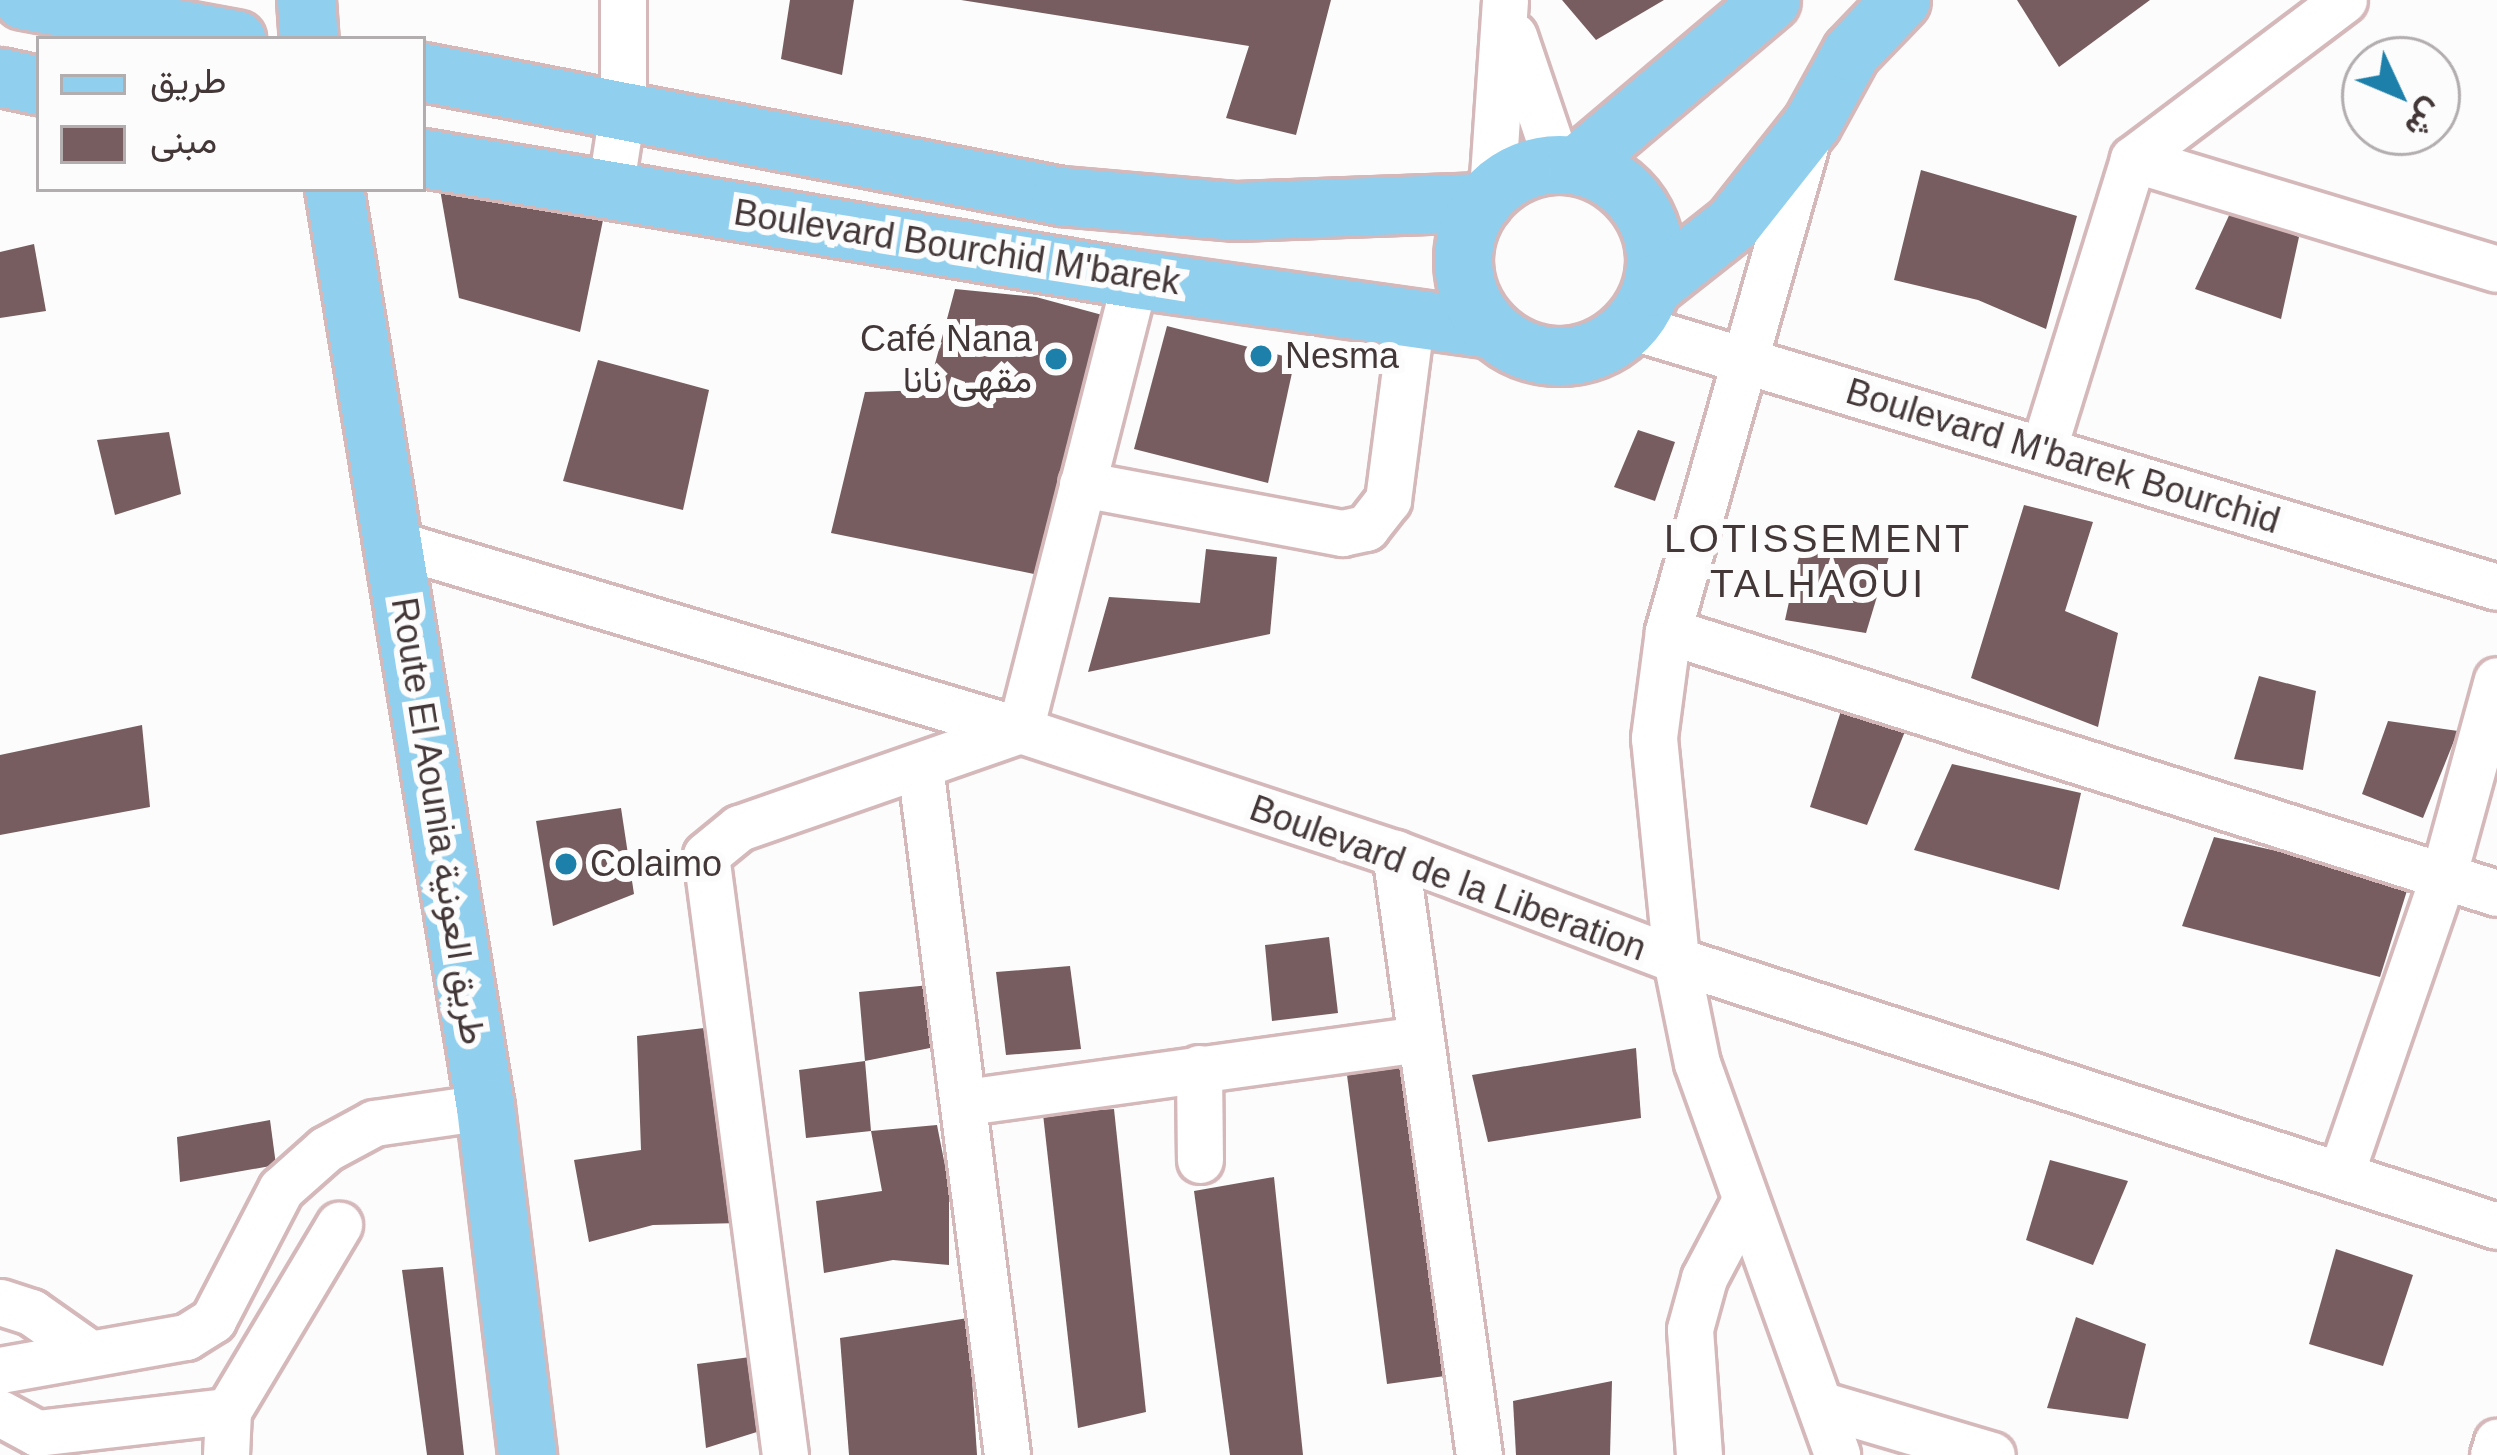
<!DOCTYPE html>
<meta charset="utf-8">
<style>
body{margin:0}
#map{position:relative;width:2497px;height:1455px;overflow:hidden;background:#fcfcfc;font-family:Helvetica,Vazirmatn,sans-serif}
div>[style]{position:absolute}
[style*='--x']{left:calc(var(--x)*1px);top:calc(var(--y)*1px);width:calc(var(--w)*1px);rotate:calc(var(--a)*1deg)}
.building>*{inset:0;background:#775d5f}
.roads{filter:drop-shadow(3px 0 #d5b8ba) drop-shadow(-3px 0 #d5b8ba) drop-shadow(0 3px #d5b8ba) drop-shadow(0 -3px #d5b8ba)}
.minor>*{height:45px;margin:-22.5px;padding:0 22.5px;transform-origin:22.5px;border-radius:22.5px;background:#fff}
.major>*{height:57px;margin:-28.5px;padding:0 28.5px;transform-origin:28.5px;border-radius:28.5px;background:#90cfee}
.major>.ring{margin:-28.5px;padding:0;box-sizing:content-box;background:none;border:57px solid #90cfee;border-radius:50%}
.dots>*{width:33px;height:33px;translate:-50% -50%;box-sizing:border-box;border:6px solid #fcfcfc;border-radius:50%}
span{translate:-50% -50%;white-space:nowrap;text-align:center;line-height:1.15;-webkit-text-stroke:12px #fcfcfc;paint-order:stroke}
.street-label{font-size:36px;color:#433738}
.poi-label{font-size:36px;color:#433738}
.right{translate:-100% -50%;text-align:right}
.left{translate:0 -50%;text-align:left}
.neighbourhood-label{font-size:39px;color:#433738;letter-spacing:3px}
.legend{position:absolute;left:36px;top:36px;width:390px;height:156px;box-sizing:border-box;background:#fcfcfc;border:3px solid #b2adae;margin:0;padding:15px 21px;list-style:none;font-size:36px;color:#433738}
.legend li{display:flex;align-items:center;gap:24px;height:60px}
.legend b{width:60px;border:3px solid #b2adae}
.north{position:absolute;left:2341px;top:36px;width:120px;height:120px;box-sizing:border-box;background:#fcfcfc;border:3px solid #b2adae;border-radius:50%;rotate:134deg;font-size:33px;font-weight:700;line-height:48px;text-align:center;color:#433738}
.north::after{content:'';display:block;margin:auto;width:42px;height:54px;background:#1d80ab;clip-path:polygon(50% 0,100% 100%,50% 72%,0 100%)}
</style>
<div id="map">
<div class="building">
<i style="clip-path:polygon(790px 0,854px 0,842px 75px,781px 59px)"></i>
<i style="clip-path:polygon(961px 0,1331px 0,1296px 135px,1226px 118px,1249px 46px)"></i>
<i style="clip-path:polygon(1562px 0,1664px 0,1596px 40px)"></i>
<i style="clip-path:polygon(2017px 0,2150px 0,2059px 67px)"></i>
<i style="clip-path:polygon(1921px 170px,2077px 216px,2046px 329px,1978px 300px,1894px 280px)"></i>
<i style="clip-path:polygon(438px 178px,603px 220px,580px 332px,459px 298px)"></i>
<i style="clip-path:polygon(2232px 209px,2299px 237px,2281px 319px,2195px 289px)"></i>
<i style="clip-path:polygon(34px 244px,46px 311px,0 318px,0 252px)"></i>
<i style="clip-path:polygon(955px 289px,1036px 297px,1106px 316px,1034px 574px,831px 533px,865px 392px,928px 390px)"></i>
<i style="clip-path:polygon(1167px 326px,1295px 359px,1268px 483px,1134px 449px)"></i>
<i style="clip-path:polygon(598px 360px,709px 390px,683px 510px,563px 481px)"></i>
<i style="clip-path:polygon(1638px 430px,1675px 442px,1655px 501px,1614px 487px)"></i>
<i style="clip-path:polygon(169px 432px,181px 494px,115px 515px,97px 440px)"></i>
<i style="clip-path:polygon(2024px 505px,2093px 522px,2065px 611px,2118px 633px,2098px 727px,1971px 678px)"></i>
<i style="clip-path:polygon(1805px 529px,1891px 550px,1866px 633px,1785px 620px)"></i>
<i style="clip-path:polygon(1206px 549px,1277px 557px,1270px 634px,1088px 672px,1109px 597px,1200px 603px)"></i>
<i style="clip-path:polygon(2259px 676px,2316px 691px,2303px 770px,2234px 759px)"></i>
<i style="clip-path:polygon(1841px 711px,1908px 724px,1867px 825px,1810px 807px)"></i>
<i style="clip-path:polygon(2388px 721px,2458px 731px,2423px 818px,2362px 794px)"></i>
<i style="clip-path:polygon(142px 725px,150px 807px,0 835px,0 755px)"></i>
<i style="clip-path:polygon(1952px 764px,2081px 793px,2059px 890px,1914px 850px)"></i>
<i style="clip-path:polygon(621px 808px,634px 894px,553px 926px,536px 821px)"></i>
<i style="clip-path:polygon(2214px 837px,2410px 881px,2380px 977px,2182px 926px)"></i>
<i style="clip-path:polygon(1329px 937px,1338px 1013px,1272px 1021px,1265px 945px)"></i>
<i style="clip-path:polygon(1070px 966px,1081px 1049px,1006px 1055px,996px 972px)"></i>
<i style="clip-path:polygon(930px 985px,935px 1047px,865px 1061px,859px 992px)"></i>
<i style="clip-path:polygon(721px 1026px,741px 1223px,653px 1225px,589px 1242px,574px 1160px,641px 1150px,637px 1036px)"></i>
<i style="clip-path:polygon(1636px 1048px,1641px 1118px,1488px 1142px,1472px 1075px)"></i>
<i style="clip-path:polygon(1403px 1056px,1445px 1376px,1387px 1384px,1347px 1075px)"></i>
<i style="clip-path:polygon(865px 1061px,871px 1131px,937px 1125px,949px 1186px,949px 1265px,893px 1260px,824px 1273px,816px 1201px,882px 1191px,871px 1131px,806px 1138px,799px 1070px)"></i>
<i style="clip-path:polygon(1114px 1109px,1146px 1412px,1078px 1428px,1043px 1114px)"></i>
<i style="clip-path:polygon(270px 1120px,276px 1165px,180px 1182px,177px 1137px)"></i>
<i style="clip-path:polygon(2050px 1160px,2128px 1181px,2093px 1265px,2026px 1240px)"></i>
<i style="clip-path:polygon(1274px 1177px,1303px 1455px,1230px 1455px,1194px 1191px)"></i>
<i style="clip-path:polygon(2336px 1249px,2413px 1275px,2383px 1366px,2309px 1344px)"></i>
<i style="clip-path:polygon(443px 1267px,464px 1455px,427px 1455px,402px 1270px)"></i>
<i style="clip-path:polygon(2076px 1317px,2146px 1344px,2128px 1419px,2047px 1408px)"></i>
<i style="clip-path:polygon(968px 1318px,977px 1455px,849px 1455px,840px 1338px)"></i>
<i style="clip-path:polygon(758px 1356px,766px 1429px,706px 1448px,697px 1364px)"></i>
<i style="clip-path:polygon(1612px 1381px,1610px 1455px,1516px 1455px,1513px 1401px)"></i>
</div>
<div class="roads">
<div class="minor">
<i style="--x:1514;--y:36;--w:134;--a:71.3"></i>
<i style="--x:1809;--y:133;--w:518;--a:105.81"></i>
<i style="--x:1668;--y:631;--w:108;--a:97.5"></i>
<i style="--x:1654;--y:738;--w:223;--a:84.3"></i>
<i style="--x:1676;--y:960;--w:105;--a:78.5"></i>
<i style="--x:1697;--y:1063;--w:416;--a:70.3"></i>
<i style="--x:2133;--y:159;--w:380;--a:16.8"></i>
<i style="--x:610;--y:190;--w:85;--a:-81.2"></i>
<i style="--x:623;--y:106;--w:106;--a:-90"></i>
<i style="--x:1492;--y:191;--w:191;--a:-86.1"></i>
<i style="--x:1630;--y:326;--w:905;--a:16.75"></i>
<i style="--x:2044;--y:447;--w:301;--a:-72.8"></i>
<i style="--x:2133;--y:159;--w:264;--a:-37"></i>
<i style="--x:1082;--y:484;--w:265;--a:10.7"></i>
<i style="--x:1342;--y:533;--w:25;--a:-12"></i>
<i style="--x:1366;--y:528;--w:36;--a:-52"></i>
<i style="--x:1388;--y:500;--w:188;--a:-82.6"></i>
<i style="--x:396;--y:544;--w:651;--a:16.6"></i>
<i style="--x:1020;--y:730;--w:395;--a:18.2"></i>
<i style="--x:1395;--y:853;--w:301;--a:20.8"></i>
<i style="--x:1676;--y:960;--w:863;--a:17.95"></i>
<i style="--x:1668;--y:631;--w:869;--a:17.54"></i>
<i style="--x:920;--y:766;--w:694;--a:82.8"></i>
<i style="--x:1395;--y:853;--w:608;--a:82.06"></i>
<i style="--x:1199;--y:1068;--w:92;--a:89.4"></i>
<i style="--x:966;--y:1102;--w:459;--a:-7.9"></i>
<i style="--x:2341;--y:1173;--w:313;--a:-71"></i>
<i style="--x:2443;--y:877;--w:204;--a:-74.7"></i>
<i style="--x:0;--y:1302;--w:33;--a:18"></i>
<i style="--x:31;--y:1312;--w:66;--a:35.1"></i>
<i style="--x:0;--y:1370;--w:189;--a:-10.1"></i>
<i style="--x:186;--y:1337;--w:32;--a:-32"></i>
<i style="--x:213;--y:1320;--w:148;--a:-62.6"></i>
<i style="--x:281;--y:1189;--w:60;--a:-41.6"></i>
<i style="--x:326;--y:1149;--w:55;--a:-28.4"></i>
<i style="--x:374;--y:1123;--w:112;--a:-8.2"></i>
<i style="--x:1823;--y:1405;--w:176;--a:16.5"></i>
<i style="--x:0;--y:1413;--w:42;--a:28.4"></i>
<i style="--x:37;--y:1433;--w:192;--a:-6.6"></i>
<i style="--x:226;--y:1455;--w:44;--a:-87.4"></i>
<i style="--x:228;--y:1411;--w:217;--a:-59.2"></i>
<i style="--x:785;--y:1455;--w:605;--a:-97.5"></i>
<i style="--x:706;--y:855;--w:43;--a:-39.3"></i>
<i style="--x:739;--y:828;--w:298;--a:-19.2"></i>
<i style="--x:1020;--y:730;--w:465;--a:-75.7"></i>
<i style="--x:1699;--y:1455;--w:126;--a:-94.1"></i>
<i style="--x:1690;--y:1329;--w:53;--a:-74.6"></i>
<i style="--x:1704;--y:1278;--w:81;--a:-62.2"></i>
<i style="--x:2493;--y:1455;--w:14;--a:-73"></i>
</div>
<div class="major">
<i style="--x:23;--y:0;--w:217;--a:10.4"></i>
<i style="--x:306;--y:0;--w:39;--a:86"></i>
<i style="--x:423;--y:72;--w:650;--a:11"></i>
<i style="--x:1061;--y:196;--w:176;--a:4.9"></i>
<i style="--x:1236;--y:211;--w:247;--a:-2.1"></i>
<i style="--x:0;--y:77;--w:40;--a:12"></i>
<i style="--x:423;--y:158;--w:722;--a:9.64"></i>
<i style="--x:1135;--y:279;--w:360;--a:8"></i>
<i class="ring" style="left:1463px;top:164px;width:135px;height:135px"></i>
<i style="--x:1576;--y:165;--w:255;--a:-40.2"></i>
<i style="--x:334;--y:189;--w:930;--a:80.66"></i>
<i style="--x:485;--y:1107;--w:351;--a:83.1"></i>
<i style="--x:1652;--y:287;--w:103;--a:-38.3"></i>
<i style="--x:1733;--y:223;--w:127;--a:-51.7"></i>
<i style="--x:1812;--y:123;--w:81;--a:-61.2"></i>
<i style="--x:1851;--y:52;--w:72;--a:-46.1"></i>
</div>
</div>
<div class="dots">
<i style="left:1261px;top:356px;background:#1d80ab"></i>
<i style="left:1056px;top:359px;background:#1d80ab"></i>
<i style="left:566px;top:864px;background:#1d80ab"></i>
</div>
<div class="street-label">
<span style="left:957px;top:247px;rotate:9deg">Boulevard Bourchid M'barek</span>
<span style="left:2063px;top:456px;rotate:17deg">Boulevard M'barek Bourchid</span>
<span style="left:439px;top:821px;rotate:81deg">Route El Aounia طريق العونية</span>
<span style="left:1448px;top:878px;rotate:20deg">Boulevard de la Liberation</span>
</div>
<div class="poi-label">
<span class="right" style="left:1032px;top:359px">Café Nana<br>مقهى نانا</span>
<span class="left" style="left:1285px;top:356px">Nesma</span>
<span class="left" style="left:590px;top:864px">Colaimo</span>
</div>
<div class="neighbourhood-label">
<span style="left:1818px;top:562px">LOTISSEMENT<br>TALHAOUI</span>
</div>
<ul class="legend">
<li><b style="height:15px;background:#90cfee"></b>طريق</li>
<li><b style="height:33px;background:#775d5f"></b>مبنى</li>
</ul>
<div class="north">ش</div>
</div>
